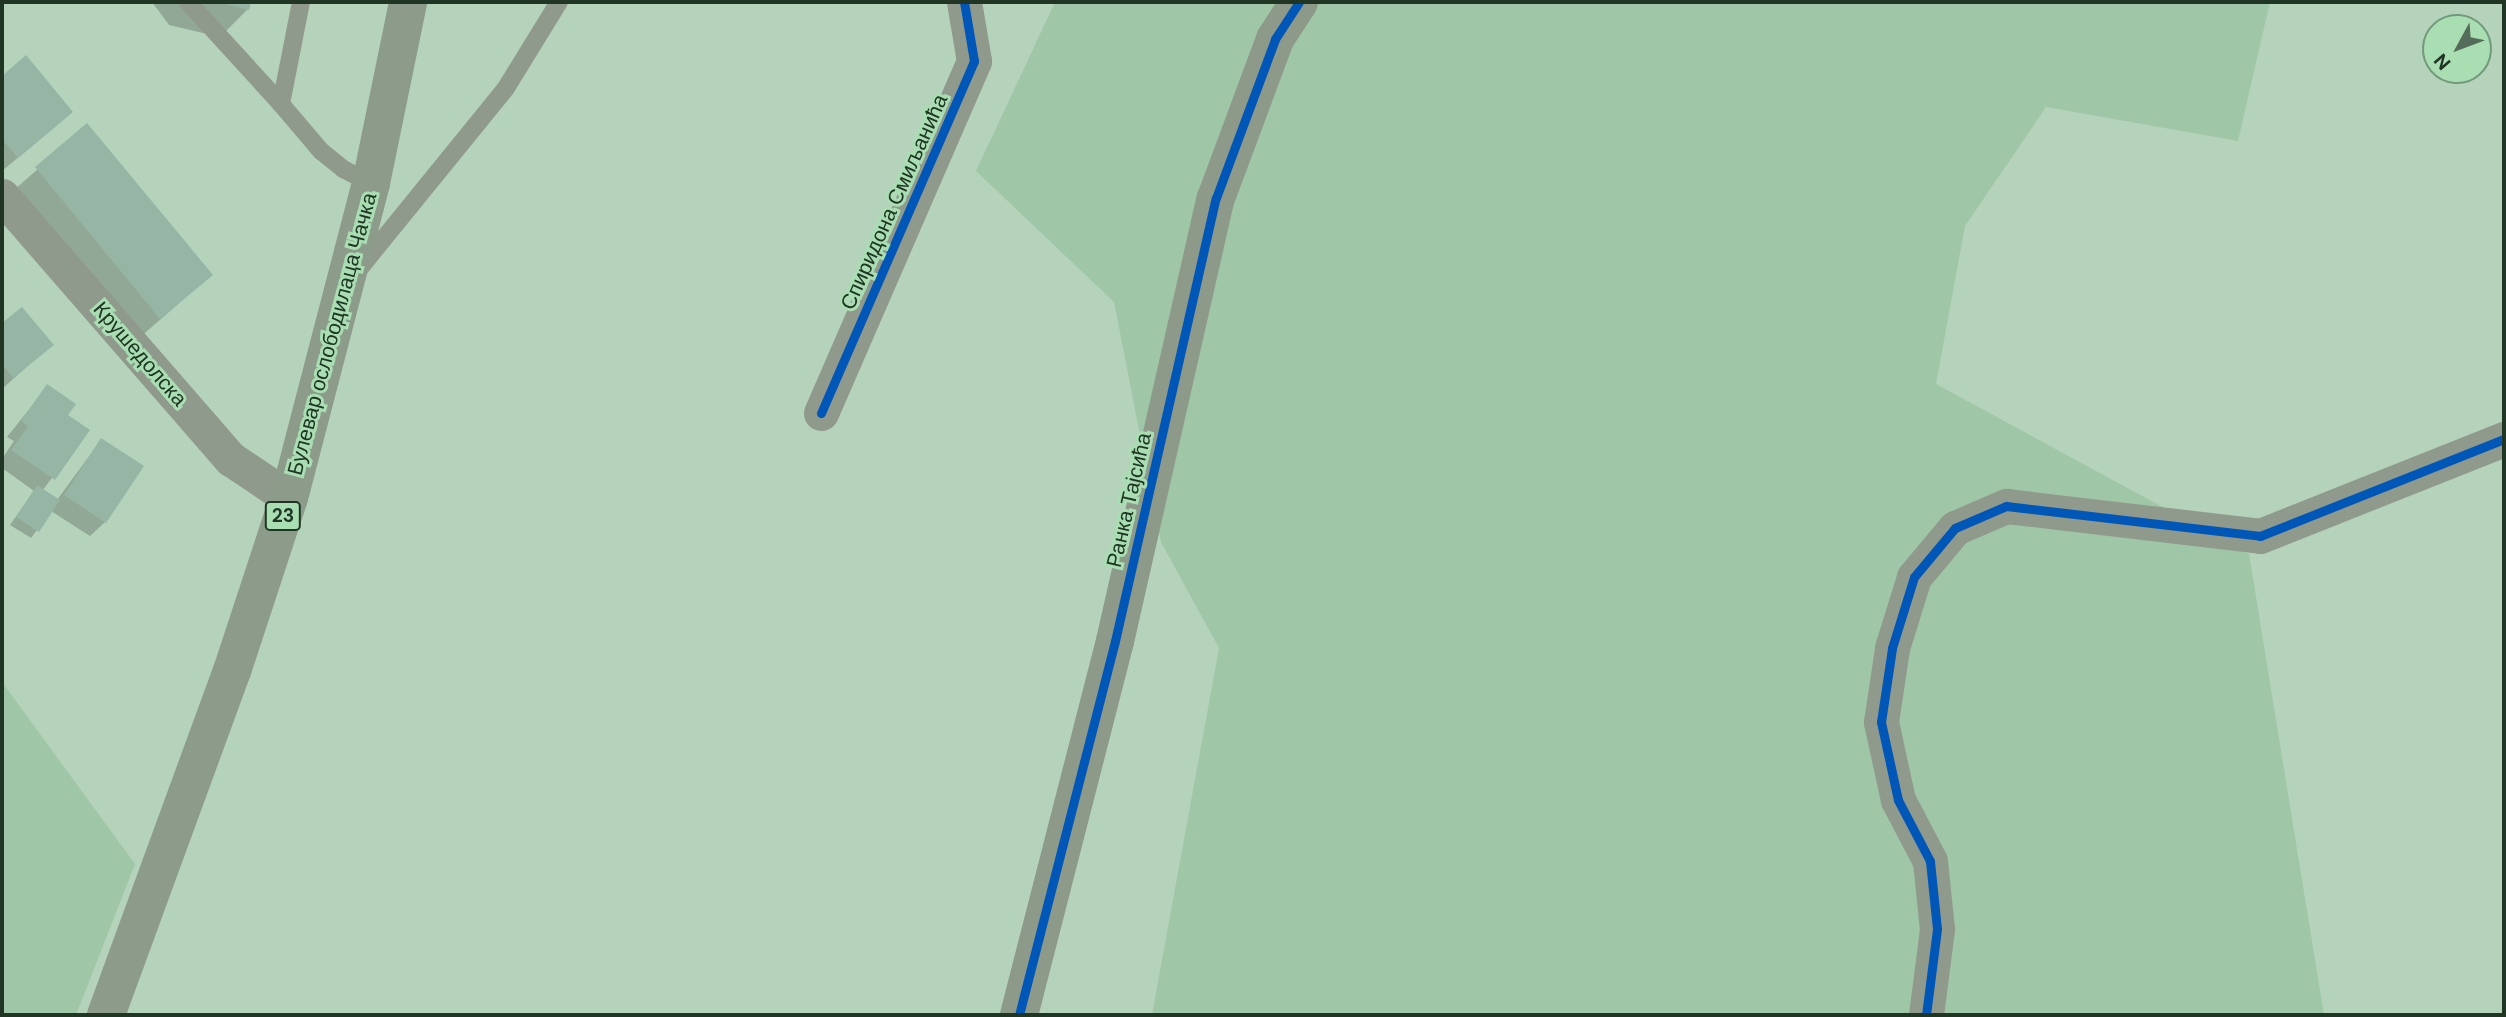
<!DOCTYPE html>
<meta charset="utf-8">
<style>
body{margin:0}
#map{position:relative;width:2506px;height:1017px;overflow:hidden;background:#b5d2bb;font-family:"DM Sans",sans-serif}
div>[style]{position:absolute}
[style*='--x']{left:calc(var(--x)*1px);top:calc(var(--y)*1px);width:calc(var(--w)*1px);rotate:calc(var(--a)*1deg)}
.green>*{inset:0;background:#a0c6a8}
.shadow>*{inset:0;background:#0003}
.building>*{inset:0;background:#96b5a5}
.lane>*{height:18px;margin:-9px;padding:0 9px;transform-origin:9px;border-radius:9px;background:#909a8c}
.street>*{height:35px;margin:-17.5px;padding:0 17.5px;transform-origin:17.5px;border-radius:17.5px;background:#909a8c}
.secondary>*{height:38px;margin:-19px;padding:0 19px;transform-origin:19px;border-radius:19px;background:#8d9989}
.primary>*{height:38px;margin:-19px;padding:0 19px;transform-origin:19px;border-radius:19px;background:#8d9c8a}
.cycleway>*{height:9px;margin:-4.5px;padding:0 4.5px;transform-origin:4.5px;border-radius:4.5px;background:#0057b8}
span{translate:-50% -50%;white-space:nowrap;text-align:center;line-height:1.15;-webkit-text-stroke:6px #a9deb3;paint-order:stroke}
.shield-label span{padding:2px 5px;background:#a9deb3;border:2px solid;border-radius:5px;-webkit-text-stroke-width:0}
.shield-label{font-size:19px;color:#203524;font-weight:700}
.street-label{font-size:21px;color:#203524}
.frame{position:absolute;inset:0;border:4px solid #203524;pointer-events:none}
.north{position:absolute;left:2422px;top:14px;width:70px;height:70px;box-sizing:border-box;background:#a9deb3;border:2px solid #729a7a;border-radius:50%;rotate:229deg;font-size:19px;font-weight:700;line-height:28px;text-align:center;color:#203524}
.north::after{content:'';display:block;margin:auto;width:24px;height:32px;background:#546c59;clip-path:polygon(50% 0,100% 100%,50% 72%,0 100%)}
</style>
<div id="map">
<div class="green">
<i style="clip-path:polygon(1055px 2px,2270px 2px,2238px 141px,2046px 107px,1965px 226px,1936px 384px,2249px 554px,2324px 1015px,1152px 1015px,1219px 648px,1161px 542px,1114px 302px,976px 171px)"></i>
<i style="clip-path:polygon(2px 682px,135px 864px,76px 1015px,2px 1015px)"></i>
</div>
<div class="shadow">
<i style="clip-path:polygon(152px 2px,249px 2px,248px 9px,220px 37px,169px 25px)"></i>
<i style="clip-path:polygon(26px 58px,56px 126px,2px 171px,2px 78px)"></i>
<i style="clip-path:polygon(87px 126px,211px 275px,137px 340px,14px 190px)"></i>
<i style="clip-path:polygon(21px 309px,51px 345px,2px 389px,2px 326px)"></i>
<i style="clip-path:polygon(47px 387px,66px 415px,88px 431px,42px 491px,57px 500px,101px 440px,105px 522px,90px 536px,51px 511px,31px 538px,10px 525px,34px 491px,2px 468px,2px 459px,14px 441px,7px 437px)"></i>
</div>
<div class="building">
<i style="clip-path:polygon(217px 2px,251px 2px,249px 10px)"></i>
<i style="clip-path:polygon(26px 55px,73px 112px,18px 158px,2px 139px,2px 76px)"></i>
<i style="clip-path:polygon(87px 123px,213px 275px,160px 319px,35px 167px)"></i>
<i style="clip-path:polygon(22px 307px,54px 345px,13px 378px,2px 364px,2px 323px)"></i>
<i style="clip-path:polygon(47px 384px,76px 404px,68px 415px,90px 430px,55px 480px,11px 450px,28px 426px,21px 421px)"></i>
<i style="clip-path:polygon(101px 438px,144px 466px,106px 523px,64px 495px)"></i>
<i style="clip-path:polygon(37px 485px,60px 500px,39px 532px,16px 517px)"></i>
</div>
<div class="lane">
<i style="--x:188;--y:2;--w:138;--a:47.6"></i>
<i style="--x:301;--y:2;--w:104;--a:101.1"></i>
<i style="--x:281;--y:104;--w:62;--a:49.6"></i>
<i style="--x:321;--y:151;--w:28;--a:39"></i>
<i style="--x:343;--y:169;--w:31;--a:27"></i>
<i style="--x:359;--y:269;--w:233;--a:-50.9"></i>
<i style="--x:506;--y:88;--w:101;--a:-58.4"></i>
</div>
<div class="street">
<i style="--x:2;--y:196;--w:349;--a:49"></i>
<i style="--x:231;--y:459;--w:70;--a:33.9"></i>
<i style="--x:821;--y:413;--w:384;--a:-66.5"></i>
<i style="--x:974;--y:61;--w:60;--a:-99.6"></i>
<i style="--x:1926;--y:1015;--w:87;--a:-82.7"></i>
<i style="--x:1937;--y:929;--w:68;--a:-95.9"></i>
<i style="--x:1930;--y:861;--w:69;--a:-117.7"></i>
<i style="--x:1898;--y:800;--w:80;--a:-102.3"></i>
<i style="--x:1881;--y:722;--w:75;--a:-81.5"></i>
<i style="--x:1892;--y:648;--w:74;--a:-72.8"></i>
<i style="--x:1914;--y:577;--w:64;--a:-50.1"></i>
<i style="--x:1955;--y:528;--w:56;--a:-23.3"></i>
<i style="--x:2006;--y:506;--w:256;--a:6.7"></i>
<i style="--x:2260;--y:536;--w:263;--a:-21.7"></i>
</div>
<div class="secondary">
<i style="--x:1019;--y:1015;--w:386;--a:-75.6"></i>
<i style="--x:1115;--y:641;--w:454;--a:-77.2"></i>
<i style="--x:1216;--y:198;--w:170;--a:-69.6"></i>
<i style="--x:1275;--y:39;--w:44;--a:-57"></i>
</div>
<div class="primary">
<i style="--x:106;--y:1015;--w:366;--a:-69.9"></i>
<i style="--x:232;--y:671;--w:182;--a:-71.8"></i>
<i style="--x:289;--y:498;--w:325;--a:-75.4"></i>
<i style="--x:371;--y:183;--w:185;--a:-78.4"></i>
</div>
<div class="cycleway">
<i style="--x:821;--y:413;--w:384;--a:-66.5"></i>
<i style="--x:974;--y:61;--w:60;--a:-99.6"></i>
<i style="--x:1019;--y:1015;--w:386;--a:-75.6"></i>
<i style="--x:1115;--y:641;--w:454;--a:-77.2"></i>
<i style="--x:1216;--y:198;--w:170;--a:-69.6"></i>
<i style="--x:1275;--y:39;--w:44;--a:-57"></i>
<i style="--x:1926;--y:1015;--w:87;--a:-82.7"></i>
<i style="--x:1937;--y:929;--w:68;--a:-95.9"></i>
<i style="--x:1930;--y:861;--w:69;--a:-117.7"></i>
<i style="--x:1898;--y:800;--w:80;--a:-102.3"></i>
<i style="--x:1881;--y:722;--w:75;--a:-81.5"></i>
<i style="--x:1892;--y:648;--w:74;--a:-72.8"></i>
<i style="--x:1914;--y:577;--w:64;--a:-50.1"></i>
<i style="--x:1955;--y:528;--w:56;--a:-23.3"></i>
<i style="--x:2006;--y:506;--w:256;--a:6.7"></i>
<i style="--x:2260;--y:536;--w:263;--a:-21.7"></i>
</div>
<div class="shield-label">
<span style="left:283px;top:516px">23</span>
</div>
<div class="street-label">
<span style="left:894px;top:202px;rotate:-66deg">Спиридона Смиљанића</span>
<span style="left:332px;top:334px;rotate:-75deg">Булевар ослободилаца Чачка</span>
<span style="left:140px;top:354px;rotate:49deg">Крушедолска</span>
<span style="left:1129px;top:500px;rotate:-77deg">Ранка Тајсића</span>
</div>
<div class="frame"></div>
<div class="north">N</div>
</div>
